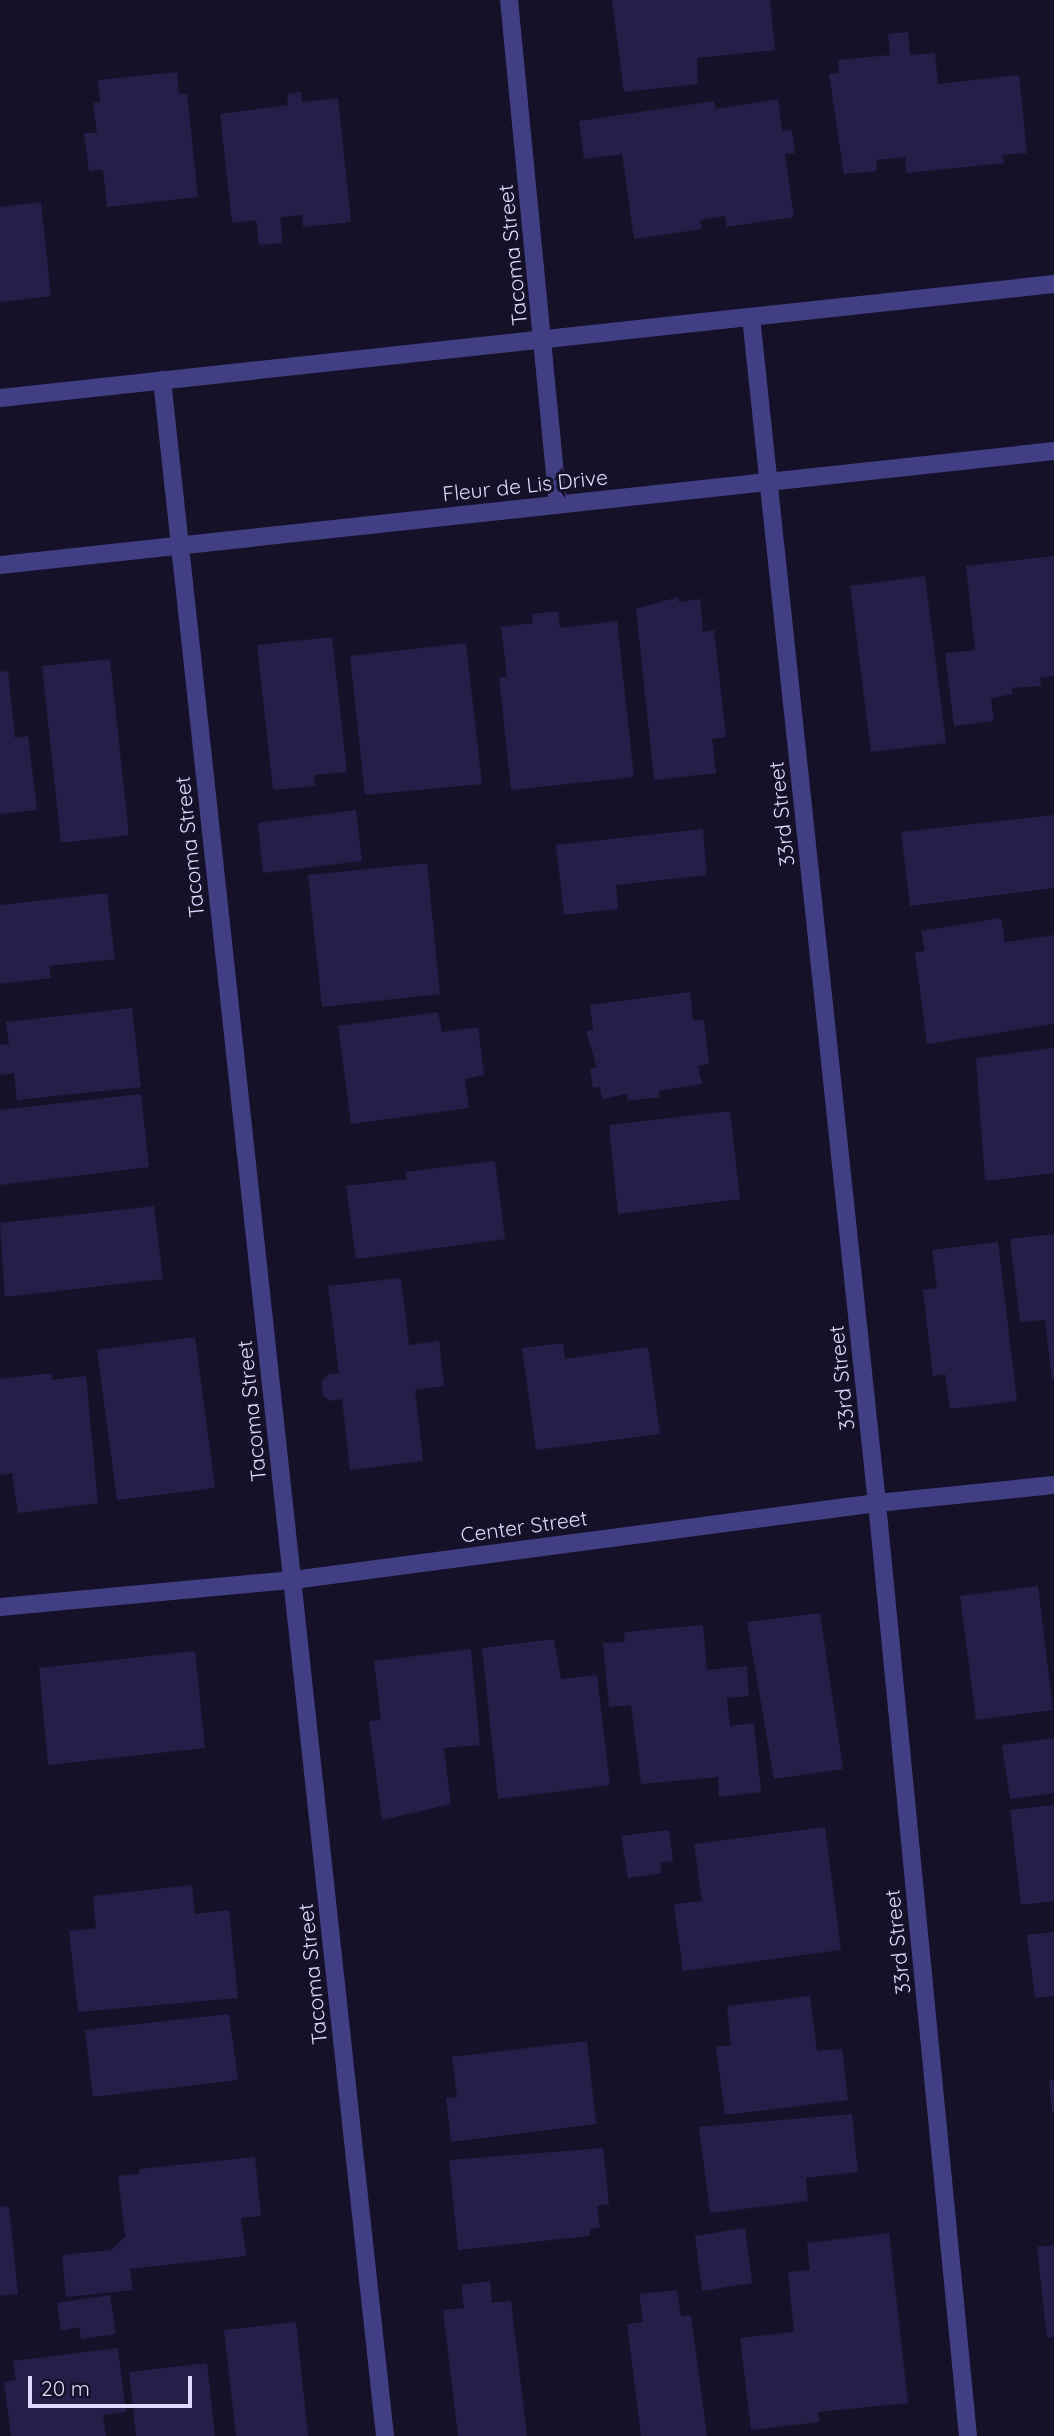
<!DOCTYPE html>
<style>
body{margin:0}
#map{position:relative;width:1054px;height:2436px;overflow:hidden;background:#151128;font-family:Quicksand,sans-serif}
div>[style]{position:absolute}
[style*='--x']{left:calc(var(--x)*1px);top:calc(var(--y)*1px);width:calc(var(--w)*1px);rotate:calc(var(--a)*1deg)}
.building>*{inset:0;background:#261e48}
.minor>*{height:18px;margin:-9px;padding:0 9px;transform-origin:9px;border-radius:9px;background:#413e84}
span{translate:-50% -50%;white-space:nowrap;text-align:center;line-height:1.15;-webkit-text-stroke:6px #151128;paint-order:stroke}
.street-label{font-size:21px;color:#ded9fd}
.scale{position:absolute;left:28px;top:2376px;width:164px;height:32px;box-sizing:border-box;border:4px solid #ded9fd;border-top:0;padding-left:9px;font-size:21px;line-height:24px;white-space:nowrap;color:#ded9fd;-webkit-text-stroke:5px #151128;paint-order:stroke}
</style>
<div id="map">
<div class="building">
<i style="clip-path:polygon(612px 0,770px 0,775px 50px,697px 58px,698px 84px,624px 92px)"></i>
<i style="clip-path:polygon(908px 32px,910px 55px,935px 53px,938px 84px,1019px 75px,1027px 153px,1002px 155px,1004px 163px,906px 173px,905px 157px,876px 160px,877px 171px,844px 174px,829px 74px,839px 73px,838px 60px,890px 55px,888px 34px)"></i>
<i style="clip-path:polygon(177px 72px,179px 94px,187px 93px,198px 197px,107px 207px,103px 170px,89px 171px,84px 133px,97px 133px,93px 103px,100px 102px,98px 80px)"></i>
<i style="clip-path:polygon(301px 92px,302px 102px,338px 98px,351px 222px,303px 227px,302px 215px,280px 217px,283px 243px,259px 245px,256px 220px,232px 223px,220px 114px,288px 105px,287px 94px)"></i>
<i style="clip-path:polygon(778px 99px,782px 131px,792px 130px,795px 153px,785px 154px,794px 217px,726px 227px,725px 216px,700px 220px,702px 229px,634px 239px,622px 154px,584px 159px,579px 121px,714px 101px,716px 109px)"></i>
<i style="clip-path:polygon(41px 202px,51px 296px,0 302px,0 207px)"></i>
<i style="clip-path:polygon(1054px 556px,1054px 676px,1040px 678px,1041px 686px,1012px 688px,1013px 694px,991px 698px,994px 721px,954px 726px,945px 653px,975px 650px,966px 566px)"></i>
<i style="clip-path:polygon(925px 576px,946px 743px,871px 752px,850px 586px)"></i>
<i style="clip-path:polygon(678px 597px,679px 602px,700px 599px,703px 632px,714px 630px,726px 737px,712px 739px,716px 773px,654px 780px,636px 609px)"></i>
<i style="clip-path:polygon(558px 611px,560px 628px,617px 621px,634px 777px,511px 790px,499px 677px,507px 677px,501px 627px,533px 623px,532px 614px)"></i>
<i style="clip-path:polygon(332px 637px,347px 772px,314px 775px,315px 786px,273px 790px,257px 645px)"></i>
<i style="clip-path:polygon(466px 643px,482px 784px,365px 795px,350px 656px)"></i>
<i style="clip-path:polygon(110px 659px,129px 835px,61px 843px,42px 666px)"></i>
<i style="clip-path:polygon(8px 671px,15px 738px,28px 736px,37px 810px,0 814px,0 672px)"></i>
<i style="clip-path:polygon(356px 810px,362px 861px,263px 873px,258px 823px)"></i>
<i style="clip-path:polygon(1054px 815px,1054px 888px,910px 906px,901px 832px)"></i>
<i style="clip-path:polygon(703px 829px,707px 875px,616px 885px,618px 909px,564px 915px,556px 845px)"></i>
<i style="clip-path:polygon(427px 863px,440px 994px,322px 1007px,308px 875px)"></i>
<i style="clip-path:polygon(107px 893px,115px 959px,49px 966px,51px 978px,0 984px,0 905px)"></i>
<i style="clip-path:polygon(1001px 918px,1005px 942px,1054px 935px,1054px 1024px,927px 1044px,915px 952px,925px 951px,921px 931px)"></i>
<i style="clip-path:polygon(690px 992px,693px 1021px,704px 1020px,709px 1064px,698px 1066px,702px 1084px,658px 1091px,660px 1097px,627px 1101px,627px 1094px,602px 1099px,600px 1087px,593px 1088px,590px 1069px,597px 1068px,586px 1031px,593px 1030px,590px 1005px)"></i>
<i style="clip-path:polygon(132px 1008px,141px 1087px,17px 1100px,14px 1073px,0 1075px,0 1045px,9px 1044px,6px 1022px)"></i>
<i style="clip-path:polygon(438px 1012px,442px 1032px,478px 1027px,484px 1075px,465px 1079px,469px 1108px,351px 1124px,338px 1026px)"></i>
<i style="clip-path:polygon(1054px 1048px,1054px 1173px,985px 1181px,976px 1058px)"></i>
<i style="clip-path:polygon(141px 1094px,149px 1167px,0 1185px,0 1110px)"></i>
<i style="clip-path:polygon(730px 1111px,740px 1199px,618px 1214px,609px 1125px)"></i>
<i style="clip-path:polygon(495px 1161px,505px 1239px,356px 1259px,346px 1186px,407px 1179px,405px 1172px)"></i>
<i style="clip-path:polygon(154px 1206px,163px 1279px,5px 1297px,0 1223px)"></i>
<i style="clip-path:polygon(1054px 1234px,1054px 1380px,1052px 1380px,1045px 1320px,1020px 1322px,1010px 1239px)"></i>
<i style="clip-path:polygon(998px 1242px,1017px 1401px,950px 1409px,945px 1374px,933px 1376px,923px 1290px,937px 1288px,932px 1250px)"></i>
<i style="clip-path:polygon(401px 1278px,409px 1345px,439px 1341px,444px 1386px,415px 1390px,423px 1461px,350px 1470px,342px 1399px,330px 1401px,323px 1396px,322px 1381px,329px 1374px,339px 1373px,328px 1286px)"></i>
<i style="clip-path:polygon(195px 1337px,215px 1488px,117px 1500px,97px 1350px)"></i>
<i style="clip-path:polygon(563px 1343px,565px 1359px,648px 1347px,660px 1434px,536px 1450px,522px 1348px)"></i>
<i style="clip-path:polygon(51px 1373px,52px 1380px,86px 1376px,98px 1503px,18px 1513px,12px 1473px,0 1475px,0 1379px)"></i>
<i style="clip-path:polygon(1038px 1586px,1053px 1710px,976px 1720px,960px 1596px)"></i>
<i style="clip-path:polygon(820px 1613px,843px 1769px,774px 1779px,747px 1622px)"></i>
<i style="clip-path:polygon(703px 1625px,707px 1670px,747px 1666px,749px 1696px,727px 1698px,730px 1726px,754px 1723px,761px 1792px,719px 1797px,718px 1777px,641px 1784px,631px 1705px,609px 1707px,603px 1643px,625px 1642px,624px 1632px)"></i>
<i style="clip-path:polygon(554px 1639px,561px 1679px,597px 1675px,610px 1785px,498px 1799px,482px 1648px)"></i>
<i style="clip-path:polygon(471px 1649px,480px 1745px,444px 1748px,451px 1804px,382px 1820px,369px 1721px,381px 1720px,374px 1661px)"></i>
<i style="clip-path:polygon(195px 1651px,205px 1748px,48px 1765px,39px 1668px)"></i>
<i style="clip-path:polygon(1054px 1738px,1054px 1793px,1010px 1799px,1002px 1745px)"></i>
<i style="clip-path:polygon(1054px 1805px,1054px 1901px,1021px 1905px,1010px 1810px)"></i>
<i style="clip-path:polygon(825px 1827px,841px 1950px,683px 1971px,674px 1904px,702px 1901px,694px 1844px)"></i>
<i style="clip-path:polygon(669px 1830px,673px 1861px,660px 1863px,662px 1873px,628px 1878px,621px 1836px)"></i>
<i style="clip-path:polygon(192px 1885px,195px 1914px,229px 1910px,238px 1998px,78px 2012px,69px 1931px,96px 1928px,93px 1896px)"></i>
<i style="clip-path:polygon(1054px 1932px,1054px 1996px,1035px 1998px,1027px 1935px)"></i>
<i style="clip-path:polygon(810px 1996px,817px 2051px,842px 2049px,848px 2100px,725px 2115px,716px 2047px,731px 2045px,727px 2006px)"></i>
<i style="clip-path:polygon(229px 2014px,238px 2080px,93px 2097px,85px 2030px)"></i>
<i style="clip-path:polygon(587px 2041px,596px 2124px,451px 2142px,446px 2098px,457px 2097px,452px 2057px)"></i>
<i style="clip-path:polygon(1054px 2080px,1054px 2112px,1052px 2112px,1049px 2081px)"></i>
<i style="clip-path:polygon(852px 2114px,858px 2172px,806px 2178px,808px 2201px,710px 2213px,699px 2127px)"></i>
<i style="clip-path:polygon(603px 2148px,609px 2204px,597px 2206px,600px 2228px,590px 2229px,589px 2236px,458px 2250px,449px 2160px)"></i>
<i style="clip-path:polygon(255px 2157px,261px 2216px,241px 2218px,246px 2256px,130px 2269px,133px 2290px,66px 2297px,62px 2255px,111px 2250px,125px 2237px,118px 2176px,139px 2174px,139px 2169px)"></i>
<i style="clip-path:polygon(9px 2206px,18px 2294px,0 2296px,0 2207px)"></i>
<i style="clip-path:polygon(745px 2228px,752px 2283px,702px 2291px,695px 2236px)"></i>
<i style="clip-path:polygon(889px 2233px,908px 2403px,818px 2412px,819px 2422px,751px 2430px,740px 2338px,794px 2332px,788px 2272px,810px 2270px,807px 2243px)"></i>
<i style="clip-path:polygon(1054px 2245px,1054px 2337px,1047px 2338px,1037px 2247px)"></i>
<i style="clip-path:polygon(490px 2281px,492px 2303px,511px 2301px,527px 2436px,458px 2436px,443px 2310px,464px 2308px,461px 2285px)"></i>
<i style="clip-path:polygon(677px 2290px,681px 2316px,691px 2315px,707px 2436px,641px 2436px,627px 2324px,643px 2322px,639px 2294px)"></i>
<i style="clip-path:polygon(110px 2295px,116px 2334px,81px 2339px,79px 2327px,61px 2331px,57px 2303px)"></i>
<i style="clip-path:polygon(296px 2322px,308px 2436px,236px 2436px,224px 2330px)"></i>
<i style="clip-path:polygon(118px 2348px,126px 2412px,103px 2415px,106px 2436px,11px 2436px,4px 2382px,16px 2380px,13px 2361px)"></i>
<i style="clip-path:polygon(207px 2363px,215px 2436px,136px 2436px,129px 2372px)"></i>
</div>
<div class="minor">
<i style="--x:509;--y:0;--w:507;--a:84.46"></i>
<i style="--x:751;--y:317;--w:1193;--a:83.94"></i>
<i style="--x:877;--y:1503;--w:937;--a:84.43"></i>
<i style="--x:162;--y:380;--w:2068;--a:83.81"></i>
<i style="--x:0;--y:398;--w:1060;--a:-6.17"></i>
<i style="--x:0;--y:565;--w:1060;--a:-6.17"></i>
<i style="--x:0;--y:1607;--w:294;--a:-5.3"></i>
<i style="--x:293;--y:1580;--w:589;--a:-7.51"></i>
<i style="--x:877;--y:1503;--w:178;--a:-5.8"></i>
</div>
<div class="street-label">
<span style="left:512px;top:255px;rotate:-96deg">Tacoma Street</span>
<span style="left:525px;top:485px;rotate:-6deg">Fleur de Lis Drive</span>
<span style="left:781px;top:814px;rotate:-96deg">33rd Street</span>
<span style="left:189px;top:847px;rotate:-96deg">Tacoma Street</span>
<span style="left:841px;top:1378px;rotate:-96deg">33rd Street</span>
<span style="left:251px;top:1411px;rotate:-96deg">Tacoma Street</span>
<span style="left:524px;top:1526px;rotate:-8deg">Center Street</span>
<span style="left:897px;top:1942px;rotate:-96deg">33rd Street</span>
<span style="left:312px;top:1974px;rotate:-96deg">Tacoma Street</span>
</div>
<div class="scale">20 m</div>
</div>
